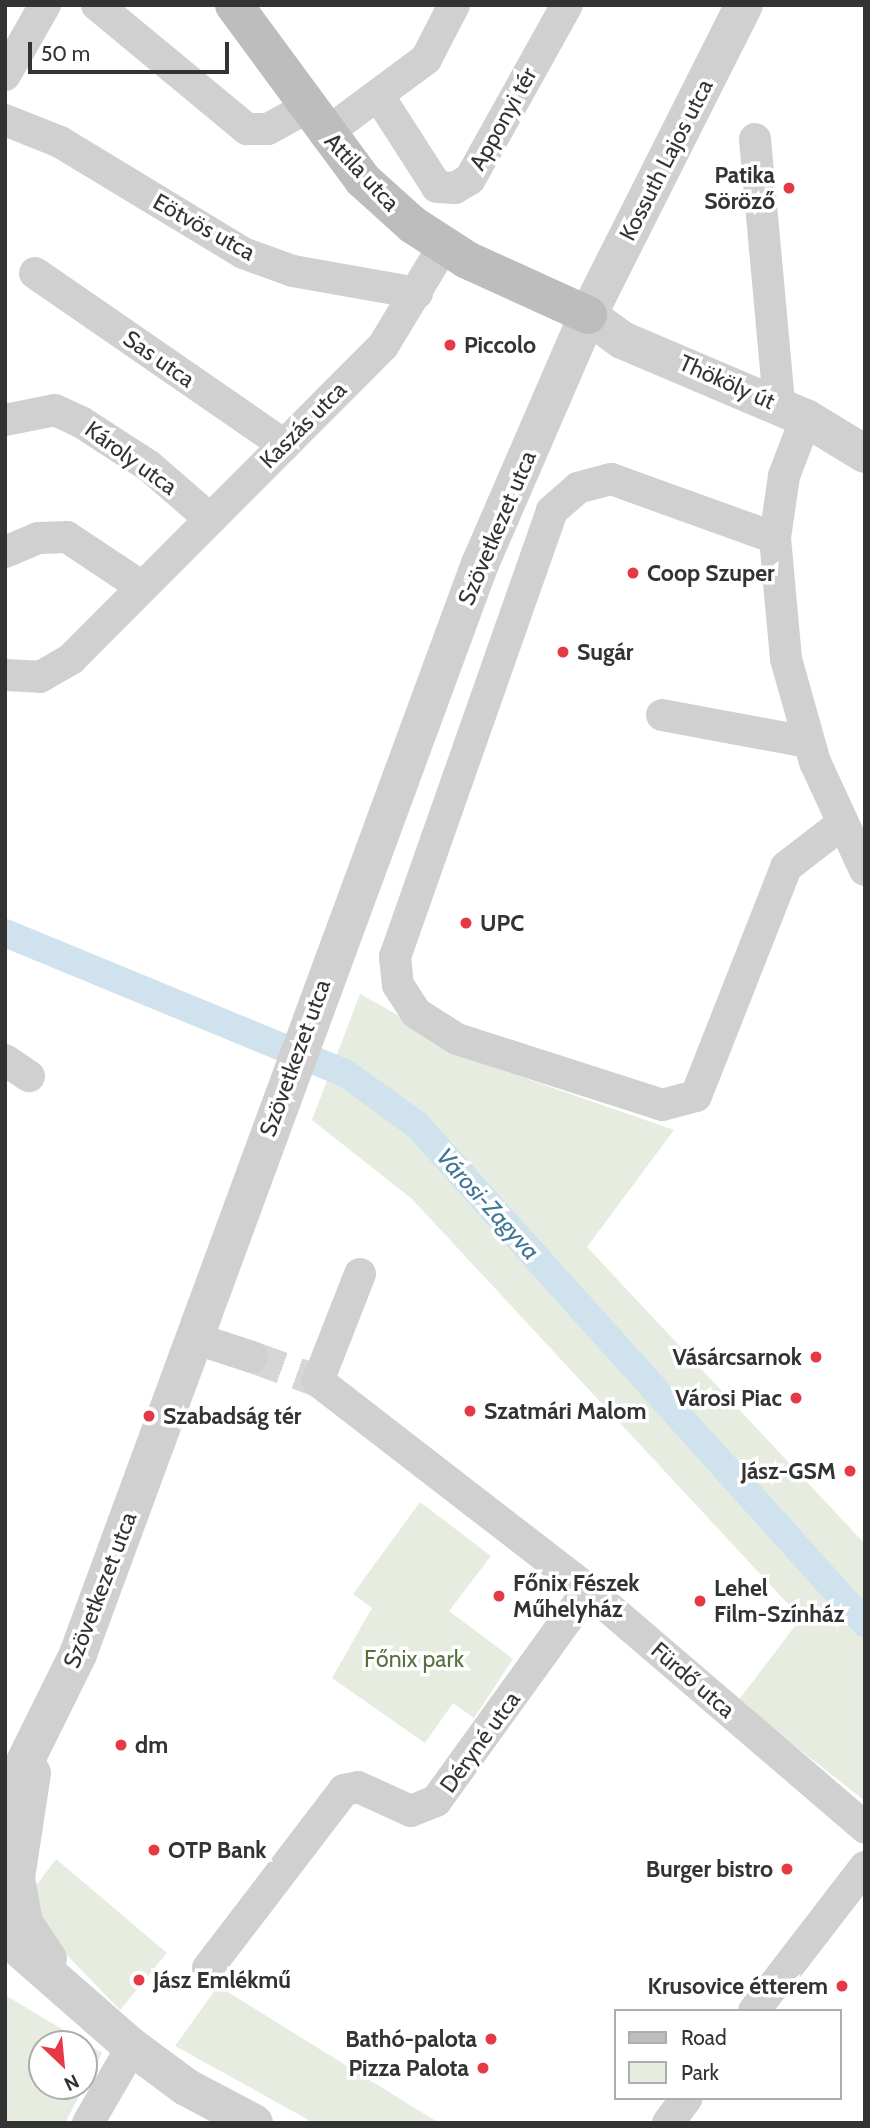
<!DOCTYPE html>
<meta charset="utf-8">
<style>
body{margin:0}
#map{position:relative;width:870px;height:2128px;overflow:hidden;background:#fff;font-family:Cabin,sans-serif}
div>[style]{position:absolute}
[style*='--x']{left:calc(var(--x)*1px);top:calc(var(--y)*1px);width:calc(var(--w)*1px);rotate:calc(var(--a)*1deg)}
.green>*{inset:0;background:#e6ecdf}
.canal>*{height:28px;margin:-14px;padding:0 14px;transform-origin:14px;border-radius:14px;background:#cfe2ee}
.minor-tunnel>*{height:32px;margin-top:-16px;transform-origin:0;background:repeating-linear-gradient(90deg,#d6d6d6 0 32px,transparent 0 48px)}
.minor>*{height:32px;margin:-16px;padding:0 16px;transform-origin:16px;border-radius:16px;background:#d0d0d0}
.tertiary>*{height:38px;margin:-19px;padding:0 19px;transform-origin:19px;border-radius:19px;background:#d0d0d0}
.secondary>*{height:38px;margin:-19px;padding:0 19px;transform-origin:19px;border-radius:19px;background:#bdbdbd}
.dots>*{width:19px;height:19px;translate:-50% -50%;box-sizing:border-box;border:4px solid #fff;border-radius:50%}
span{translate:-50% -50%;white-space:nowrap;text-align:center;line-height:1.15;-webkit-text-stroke:7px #fff;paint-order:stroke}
.street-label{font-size:23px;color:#333}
.poi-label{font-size:23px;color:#333;font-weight:700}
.right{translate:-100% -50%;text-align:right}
.left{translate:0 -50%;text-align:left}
.park-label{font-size:23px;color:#56703f}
.water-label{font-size:24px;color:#3f7597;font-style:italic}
.frame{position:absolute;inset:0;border:7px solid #333;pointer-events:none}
.legend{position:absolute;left:614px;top:2009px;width:228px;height:91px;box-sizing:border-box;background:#fff;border:2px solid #adadad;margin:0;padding:9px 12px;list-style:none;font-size:21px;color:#333}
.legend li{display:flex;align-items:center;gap:14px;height:35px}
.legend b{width:35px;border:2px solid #adadad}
.north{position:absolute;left:28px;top:2030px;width:70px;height:70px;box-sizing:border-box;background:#fff;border:2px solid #adadad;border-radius:50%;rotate:154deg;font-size:19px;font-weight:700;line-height:28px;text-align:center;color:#333}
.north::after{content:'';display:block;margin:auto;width:24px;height:32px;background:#e63946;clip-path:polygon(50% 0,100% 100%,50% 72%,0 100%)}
.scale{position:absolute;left:28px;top:42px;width:201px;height:32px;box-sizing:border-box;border:4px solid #333;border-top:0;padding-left:9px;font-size:21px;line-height:24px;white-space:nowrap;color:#333;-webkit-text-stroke:5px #fff;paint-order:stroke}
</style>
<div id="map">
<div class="green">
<i style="clip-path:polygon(360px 994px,487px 1065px,674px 1130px,587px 1247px,865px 1544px,865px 1801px,738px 1701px,801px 1618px,412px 1199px,312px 1120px)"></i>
<i style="clip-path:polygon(420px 1502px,491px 1556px,449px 1611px,513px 1659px,474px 1718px,453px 1703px,425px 1743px,332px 1678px,372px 1608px,353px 1594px)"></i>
<i style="clip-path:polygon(56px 1859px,167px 1953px,120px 2010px,58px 1946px,41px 1915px,35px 1887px)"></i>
<i style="clip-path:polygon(218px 1986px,439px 2123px,314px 2123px,175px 2046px)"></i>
<i style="clip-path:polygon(evenodd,5px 1995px,102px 2053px,65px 2123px,5px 2123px,5px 1995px,84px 2044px,84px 2086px,42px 2086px,42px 2044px,84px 2044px)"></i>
</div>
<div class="canal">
<i style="--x:5;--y:933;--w:368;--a:22.4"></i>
<i style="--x:345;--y:1073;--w:89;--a:35.8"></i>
<i style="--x:417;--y:1125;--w:670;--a:48.03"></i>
</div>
<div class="minor-tunnel">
<i style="--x:252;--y:1357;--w:70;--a:20"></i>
</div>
<div class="minor">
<i style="--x:97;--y:5;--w:195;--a:39.6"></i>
<i style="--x:247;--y:129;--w:21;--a:0"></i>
<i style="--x:268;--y:129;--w:43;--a:-28.9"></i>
<i style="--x:5;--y:75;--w:81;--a:-60.3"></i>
<i style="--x:378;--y:95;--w:109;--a:57.3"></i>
<i style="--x:437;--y:187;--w:18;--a:3"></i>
<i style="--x:455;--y:188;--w:17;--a:-31"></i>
<i style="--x:470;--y:179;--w:199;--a:-60.9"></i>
<i style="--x:5;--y:120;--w:59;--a:21.8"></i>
<i style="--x:60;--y:142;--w:214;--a:31.2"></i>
<i style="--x:243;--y:253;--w:53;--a:19.8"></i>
<i style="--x:293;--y:271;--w:126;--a:10.1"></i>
<i style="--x:325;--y:134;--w:126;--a:-36.6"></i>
<i style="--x:426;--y:59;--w:61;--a:-62.6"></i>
<i style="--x:755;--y:139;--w:267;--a:84.8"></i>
<i style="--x:35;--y:273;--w:303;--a:34.6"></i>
<i style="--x:806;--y:418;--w:62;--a:110.8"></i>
<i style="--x:784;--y:476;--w:63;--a:98.3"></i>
<i style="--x:775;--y:538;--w:121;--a:84.8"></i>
<i style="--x:786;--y:659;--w:107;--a:74.3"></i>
<i style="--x:815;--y:762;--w:119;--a:65.2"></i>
<i style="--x:5;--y:420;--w:51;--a:-11.3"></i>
<i style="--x:55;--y:410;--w:29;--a:25"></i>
<i style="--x:81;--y:422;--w:81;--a:32.9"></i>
<i style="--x:149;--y:466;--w:81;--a:41"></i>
<i style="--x:775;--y:538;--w:174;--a:-160.2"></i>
<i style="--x:611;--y:479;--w:34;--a:165"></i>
<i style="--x:578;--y:488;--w:35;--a:139"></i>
<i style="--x:552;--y:511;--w:473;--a:109.4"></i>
<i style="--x:395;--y:957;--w:28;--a:84"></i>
<i style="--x:398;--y:985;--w:33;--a:57"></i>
<i style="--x:416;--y:1013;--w:49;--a:32.4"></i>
<i style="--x:457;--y:1039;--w:215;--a:17.8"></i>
<i style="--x:662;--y:1105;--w:35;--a:-15"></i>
<i style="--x:696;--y:1096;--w:246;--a:-68.5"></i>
<i style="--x:786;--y:867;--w:72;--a:-37.7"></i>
<i style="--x:5;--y:552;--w:36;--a:-23"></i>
<i style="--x:38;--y:538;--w:29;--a:-2"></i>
<i style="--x:67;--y:537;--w:90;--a:33.7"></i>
<i style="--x:5;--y:675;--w:35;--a:3"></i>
<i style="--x:40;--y:677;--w:36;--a:-30"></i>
<i style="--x:71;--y:659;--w:442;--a:-45.1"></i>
<i style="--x:383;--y:346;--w:116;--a:-58.8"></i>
<i style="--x:662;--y:715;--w:148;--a:10.5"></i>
<i style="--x:5;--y:1060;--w:29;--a:34"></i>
<i style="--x:360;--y:1274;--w:115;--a:111.4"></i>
<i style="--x:318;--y:1381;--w:341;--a:37.7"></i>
<i style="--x:588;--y:1590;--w:365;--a:40.6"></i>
<i style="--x:194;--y:1338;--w:61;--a:18.1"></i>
<i style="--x:208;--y:1968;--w:224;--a:-52.6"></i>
<i style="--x:344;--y:1790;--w:14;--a:-12"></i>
<i style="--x:358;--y:1787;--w:58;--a:24.4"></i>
<i style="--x:411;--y:1811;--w:27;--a:-22"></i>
<i style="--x:436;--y:1801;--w:260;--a:-54.2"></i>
<i style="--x:754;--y:2011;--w:182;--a:-52.4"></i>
<i style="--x:88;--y:2123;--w:88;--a:-59.9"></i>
<i style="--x:668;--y:2123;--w:31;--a:-53"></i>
</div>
<div class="tertiary">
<i style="--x:588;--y:315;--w:42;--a:36.3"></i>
<i style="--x:622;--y:340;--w:200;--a:23"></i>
<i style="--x:806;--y:418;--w:69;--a:31.4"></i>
<i style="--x:32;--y:1773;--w:106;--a:98.7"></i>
<i style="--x:16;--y:1878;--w:46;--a:79.9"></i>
<i style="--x:24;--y:1923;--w:43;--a:56.3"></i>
<i style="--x:5;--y:1802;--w:165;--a:-63.7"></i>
<i style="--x:78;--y:1654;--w:1162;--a:-69.76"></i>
<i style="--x:480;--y:564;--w:271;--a:-66.6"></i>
<i style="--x:588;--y:315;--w:347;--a:-63.3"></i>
<i style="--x:5;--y:1936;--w:169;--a:41.2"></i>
<i style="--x:132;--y:2047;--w:67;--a:36.5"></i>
<i style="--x:186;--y:2087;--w:77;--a:27.9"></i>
</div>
<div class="secondary">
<i style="--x:234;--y:5;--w:217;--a:53.6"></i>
<i style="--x:363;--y:180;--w:67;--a:42"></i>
<i style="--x:413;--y:225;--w:64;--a:32.9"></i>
<i style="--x:467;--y:260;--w:133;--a:24.4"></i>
</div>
<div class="dots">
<i style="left:789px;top:188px;background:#e63946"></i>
<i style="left:450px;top:345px;background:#e63946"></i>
<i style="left:633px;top:573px;background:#e63946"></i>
<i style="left:563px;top:652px;background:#e63946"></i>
<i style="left:466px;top:923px;background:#e63946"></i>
<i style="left:816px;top:1357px;background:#e63946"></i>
<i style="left:796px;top:1398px;background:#e63946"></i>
<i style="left:470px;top:1411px;background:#e63946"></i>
<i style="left:149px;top:1416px;background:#e63946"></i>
<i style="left:850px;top:1471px;background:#e63946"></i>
<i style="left:499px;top:1596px;background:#e63946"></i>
<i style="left:700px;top:1601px;background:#e63946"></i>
<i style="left:121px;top:1745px;background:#e63946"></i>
<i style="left:154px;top:1850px;background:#e63946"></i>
<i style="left:787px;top:1869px;background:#e63946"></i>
<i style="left:139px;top:1980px;background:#e63946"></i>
<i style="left:842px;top:1986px;background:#e63946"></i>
<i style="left:491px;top:2039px;background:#e63946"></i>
<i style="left:483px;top:2068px;background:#e63946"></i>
</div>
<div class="street-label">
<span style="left:503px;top:119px;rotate:-61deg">Apponyi tér</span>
<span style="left:666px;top:160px;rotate:-63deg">Kossuth Lajos utca</span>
<span style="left:362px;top:172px;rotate:47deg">Attila utca</span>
<span style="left:204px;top:227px;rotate:29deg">Eötvös utca</span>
<span style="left:159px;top:359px;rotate:35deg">Sas utca</span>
<span style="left:727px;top:382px;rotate:24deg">Thököly út</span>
<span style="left:303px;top:425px;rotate:-45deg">Kaszás utca</span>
<span style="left:131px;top:458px;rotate:36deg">Károly utca</span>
<span style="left:497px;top:528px;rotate:-67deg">Szövetkezet utca</span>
<span style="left:295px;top:1058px;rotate:-70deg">Szövetkezet utca</span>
<span style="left:100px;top:1590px;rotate:-69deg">Szövetkezet utca</span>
<span style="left:693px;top:1680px;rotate:41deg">Fürdő utca</span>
<span style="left:480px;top:1742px;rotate:-54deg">Déryné utca</span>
</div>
<div class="poi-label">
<span class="right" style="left:775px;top:188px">Patika<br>Söröző</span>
<span class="left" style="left:464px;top:345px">Piccolo</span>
<span class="left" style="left:647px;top:573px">Coop Szuper</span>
<span class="left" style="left:577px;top:652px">Sugár</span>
<span class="left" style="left:480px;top:923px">UPC</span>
<span class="right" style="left:802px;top:1357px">Vásárcsarnok</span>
<span class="right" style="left:782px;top:1398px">Városi Piac</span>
<span class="left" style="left:484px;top:1411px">Szatmári Malom</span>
<span class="left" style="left:163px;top:1416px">Szabadság tér</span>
<span class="right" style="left:836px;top:1471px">Jász-GSM</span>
<span class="left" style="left:513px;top:1596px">Főnix Fészek<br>Műhelyház</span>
<span class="left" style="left:714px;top:1601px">Lehel<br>Film-Színház</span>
<span class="left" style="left:135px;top:1745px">dm</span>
<span class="left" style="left:168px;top:1850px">OTP Bank</span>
<span class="right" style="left:773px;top:1869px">Burger bistro</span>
<span class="left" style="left:153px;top:1980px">Jász Emlékmű</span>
<span class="right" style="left:828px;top:1986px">Krusovice étterem</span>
<span class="right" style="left:477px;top:2039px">Bathó-palota</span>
<span class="right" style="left:469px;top:2068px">Pizza Palota</span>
</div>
<div class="park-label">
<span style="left:414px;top:1659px">Főnix park</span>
</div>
<div class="water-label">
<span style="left:488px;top:1204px;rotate:48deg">Városi-Zagyva</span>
</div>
<div class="frame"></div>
<ul class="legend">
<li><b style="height:9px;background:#bdbdbd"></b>Road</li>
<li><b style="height:19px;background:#e6ecdf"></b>Park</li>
</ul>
<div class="north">N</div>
<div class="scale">50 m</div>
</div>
